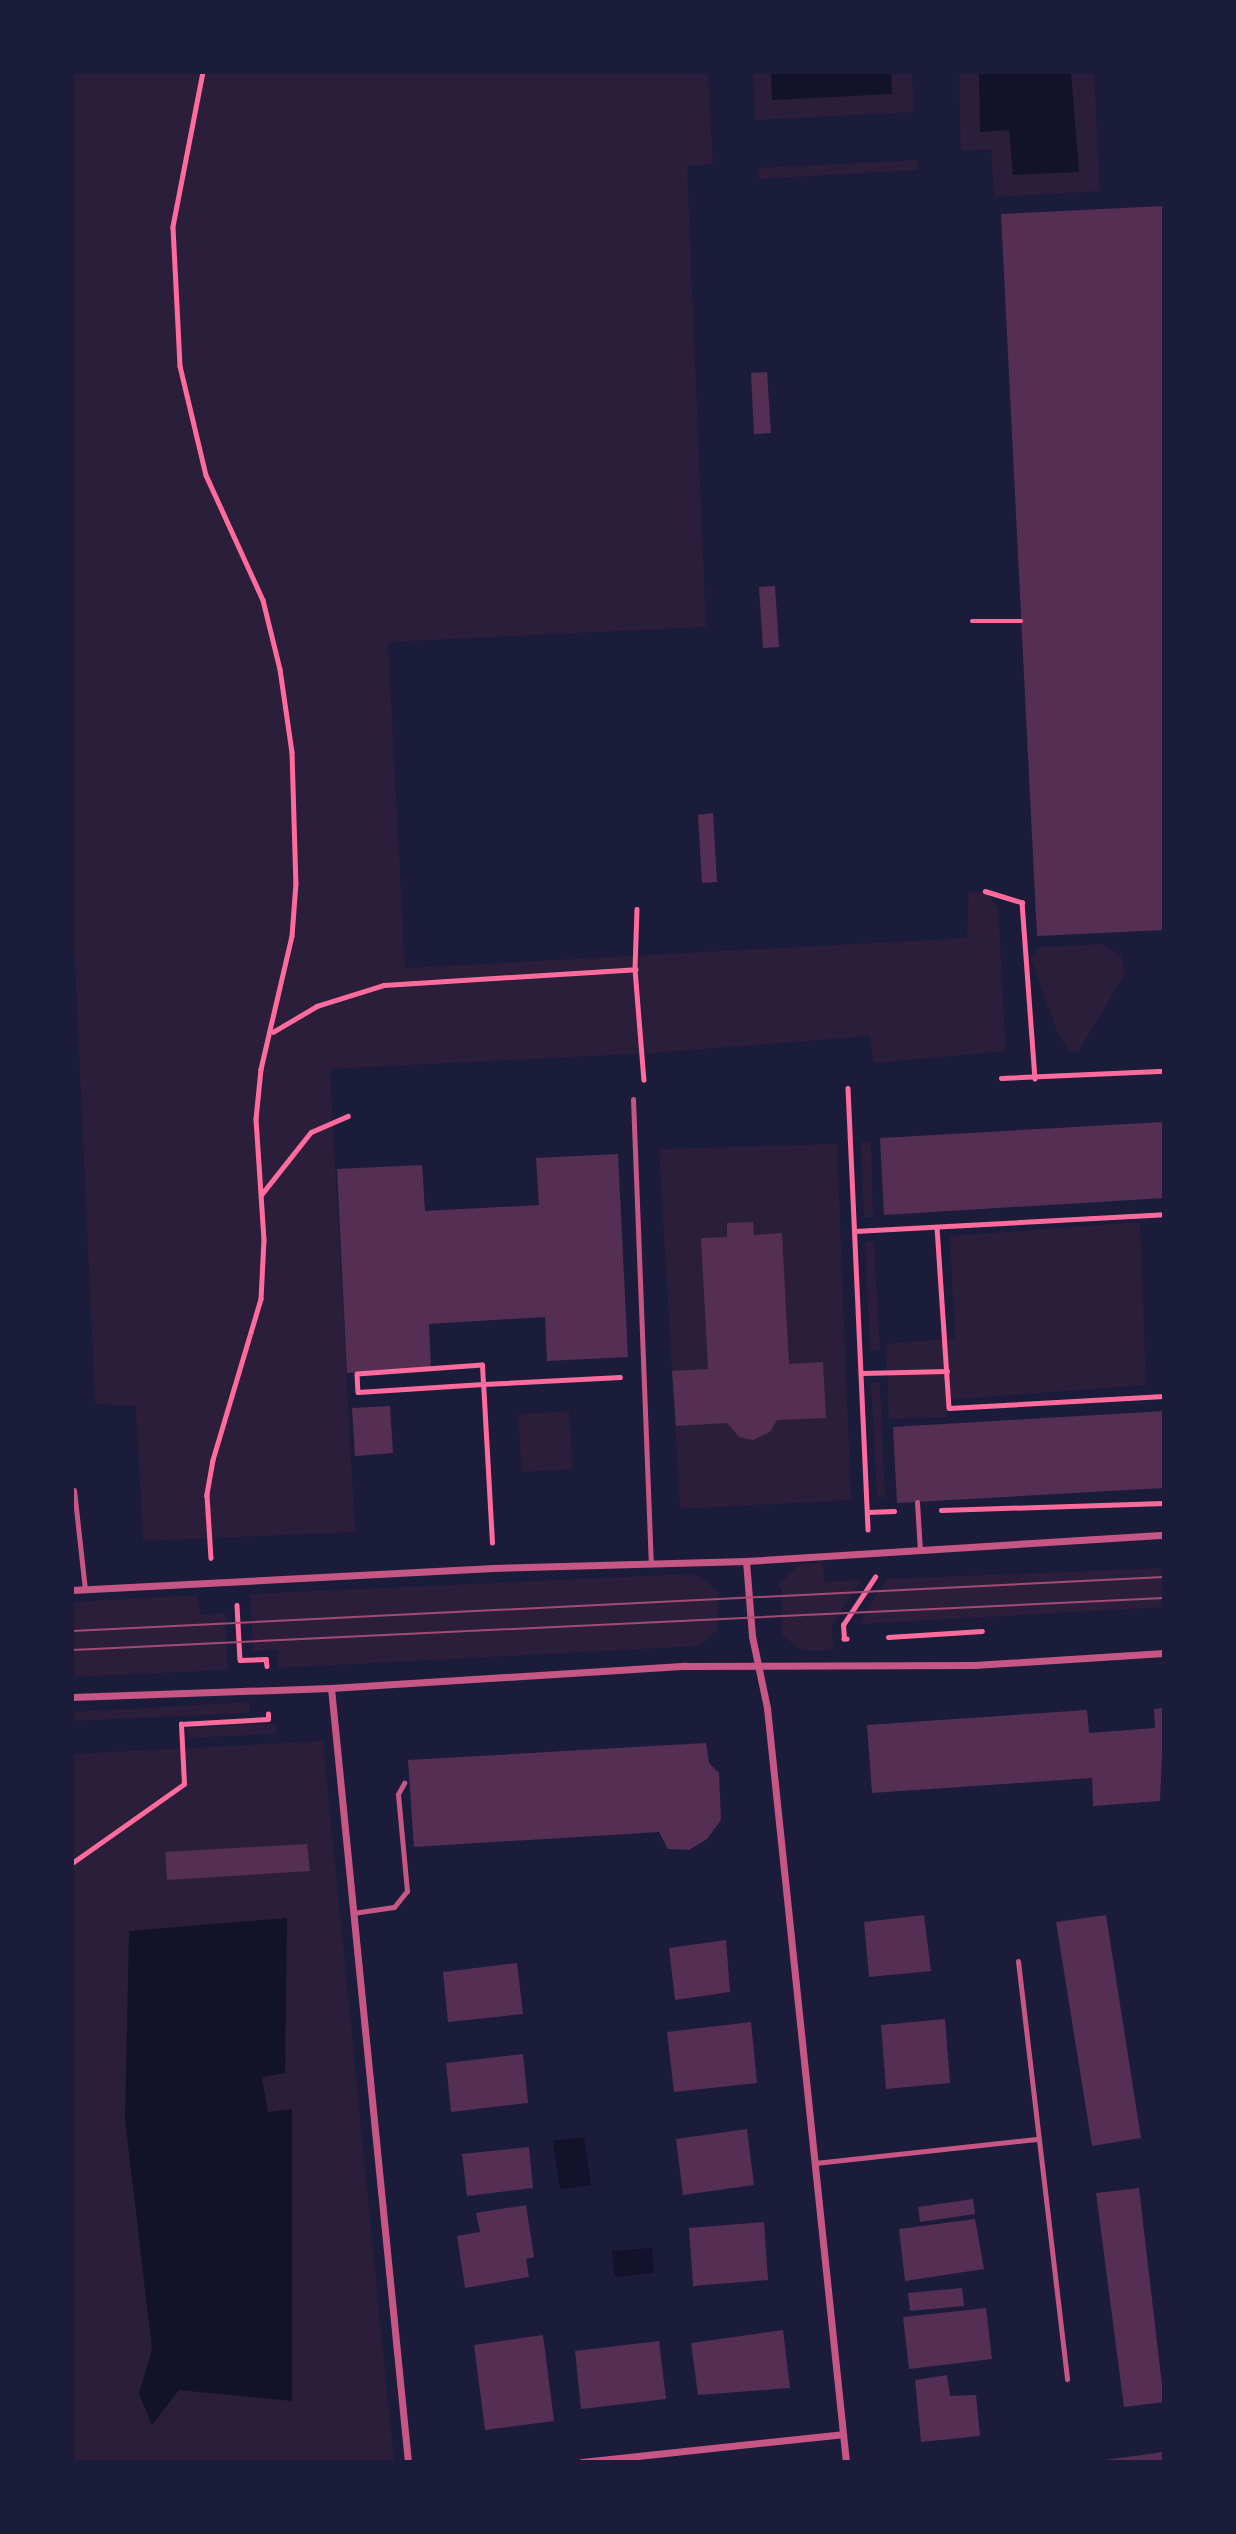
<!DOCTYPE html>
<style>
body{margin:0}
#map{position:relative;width:1236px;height:2534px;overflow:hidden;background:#1b1b3a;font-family:Helvetica,sans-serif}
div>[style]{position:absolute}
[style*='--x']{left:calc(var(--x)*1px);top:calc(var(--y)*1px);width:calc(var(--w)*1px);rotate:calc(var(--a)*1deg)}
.green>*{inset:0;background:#2a1e3b}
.water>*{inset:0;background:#12122b}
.building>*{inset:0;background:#542f53}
.path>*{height:4.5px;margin:-2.25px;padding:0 2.25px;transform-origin:2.25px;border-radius:2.25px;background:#ff6b9d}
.service>*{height:5px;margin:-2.5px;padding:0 2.5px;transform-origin:2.5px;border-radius:2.5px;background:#c65784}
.minor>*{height:7px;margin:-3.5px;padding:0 3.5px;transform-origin:3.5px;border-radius:3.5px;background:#c65784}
.tram>*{height:2px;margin:-1px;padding:0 1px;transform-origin:1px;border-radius:1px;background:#a44b75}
span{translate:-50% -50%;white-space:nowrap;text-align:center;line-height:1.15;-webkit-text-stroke:7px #1b1b3a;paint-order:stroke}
.frame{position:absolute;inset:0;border:74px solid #1b1b3a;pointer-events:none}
</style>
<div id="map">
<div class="green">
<i style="clip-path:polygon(72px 72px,708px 72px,713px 164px,687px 166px,706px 627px,388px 642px,405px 968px,967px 938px,969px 892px,985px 891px,998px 908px,1006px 1051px,874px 1063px,870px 1036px,652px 1053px,330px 1069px,355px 1532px,143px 1541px,136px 1406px,95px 1404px,72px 899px)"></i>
<i style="clip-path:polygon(753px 72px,912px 72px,914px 112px,755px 120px)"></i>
<i style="clip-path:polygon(959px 72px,1094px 72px,1100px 191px,994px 197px,991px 149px,961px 151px)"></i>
<i style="clip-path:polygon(917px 160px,918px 170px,759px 179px,758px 168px)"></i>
<i style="clip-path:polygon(1102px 944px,1121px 956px,1125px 974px,1078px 1052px,1069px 1051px,1058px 1034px,1031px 959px,1040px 947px)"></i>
<i style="clip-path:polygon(871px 1141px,873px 1217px,864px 1217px,861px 1142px)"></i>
<i style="clip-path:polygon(837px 1144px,851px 1500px,680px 1509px,659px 1149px)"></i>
<i style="clip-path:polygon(1140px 1222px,1146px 1385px,947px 1400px,947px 1417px,889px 1419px,886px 1344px,955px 1338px,950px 1236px)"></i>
<i style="clip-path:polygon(865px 1242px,874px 1242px,880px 1350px,870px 1351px)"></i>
<i style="clip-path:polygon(871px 1383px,880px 1383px,885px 1497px,877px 1498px)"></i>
<i style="clip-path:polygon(569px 1411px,573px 1469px,522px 1472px,518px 1414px)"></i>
<i style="clip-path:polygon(823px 1562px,824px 1582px,861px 1580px,832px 1625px,833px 1650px,814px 1651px,798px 1648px,782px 1635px,782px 1586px,777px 1586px,800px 1564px)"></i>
<i style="clip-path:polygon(1164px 1568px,1164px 1607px,859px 1624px,887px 1579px)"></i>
<i style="clip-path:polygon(688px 1574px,698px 1576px,719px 1592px,717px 1630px,699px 1646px,278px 1668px,277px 1650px,253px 1651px,250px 1594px)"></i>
<i style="clip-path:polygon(198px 1595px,200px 1615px,225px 1613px,228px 1670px,72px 1677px,72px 1602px)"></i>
<i style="clip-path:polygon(249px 1702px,249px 1713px,72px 1721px,72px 1712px)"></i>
<i style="clip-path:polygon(275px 1723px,276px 1734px,188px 1738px,187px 1728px)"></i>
<i style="clip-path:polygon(323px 1741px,394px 2462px,72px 2462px,72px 1754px)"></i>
</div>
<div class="water">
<i style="clip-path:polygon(771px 72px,891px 72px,892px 94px,772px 100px)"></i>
<i style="clip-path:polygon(979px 72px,1071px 72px,1079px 172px,1013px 175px,1009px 130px,980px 132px)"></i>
<i style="clip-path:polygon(287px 1918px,285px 2073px,262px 2077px,268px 2112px,292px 2109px,292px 2401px,179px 2390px,152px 2425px,139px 2394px,152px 2349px,125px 2119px,129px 1931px)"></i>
<i style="clip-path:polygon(584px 2137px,591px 2185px,560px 2189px,553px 2141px)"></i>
<i style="clip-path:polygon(652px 2248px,654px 2273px,615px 2277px,612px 2251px)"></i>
</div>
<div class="building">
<i style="clip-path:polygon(1164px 206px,1164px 930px,1037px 936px,1001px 214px)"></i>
<i style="clip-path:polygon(767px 372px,771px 433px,754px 434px,751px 373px)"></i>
<i style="clip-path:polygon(775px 586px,779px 647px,763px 648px,759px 587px)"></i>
<i style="clip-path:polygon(713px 813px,717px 882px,702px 883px,698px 815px)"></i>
<i style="clip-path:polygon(1164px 1122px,1164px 1198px,884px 1215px,880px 1138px)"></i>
<i style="clip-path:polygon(618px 1154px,628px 1357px,547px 1361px,545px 1317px,429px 1324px,431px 1369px,347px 1373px,337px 1169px,422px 1165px,425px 1211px,539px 1205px,536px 1158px)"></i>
<i style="clip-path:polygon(753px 1222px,754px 1235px,782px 1233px,789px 1364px,823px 1362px,826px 1418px,777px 1420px,770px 1432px,753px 1440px,739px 1437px,727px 1423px,676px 1426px,672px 1371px,708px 1369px,701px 1238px,727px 1237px,727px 1223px)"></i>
<i style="clip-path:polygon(390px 1406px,393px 1453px,355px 1456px,352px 1408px)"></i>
<i style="clip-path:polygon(1164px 1411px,1164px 1488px,897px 1503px,893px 1427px)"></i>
<i style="clip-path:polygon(1164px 1708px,1160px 1801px,1093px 1806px,1092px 1778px,872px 1793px,867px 1725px,1087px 1710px,1089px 1733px,1155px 1728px,1154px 1709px)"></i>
<i style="clip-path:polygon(706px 1743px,709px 1763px,719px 1773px,721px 1820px,707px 1839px,689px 1850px,668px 1849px,659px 1832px,414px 1847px,408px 1760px)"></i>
<i style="clip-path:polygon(307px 1844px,310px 1871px,167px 1880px,165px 1852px)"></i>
<i style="clip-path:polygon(924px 1915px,931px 1971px,869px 1977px,864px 1922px)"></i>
<i style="clip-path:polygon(1106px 1915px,1141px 2138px,1092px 2146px,1056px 1922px)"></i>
<i style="clip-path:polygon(726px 1940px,730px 1992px,675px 2000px,669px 1948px)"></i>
<i style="clip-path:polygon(517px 1963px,523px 2014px,448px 2022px,443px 1972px)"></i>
<i style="clip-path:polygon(945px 2019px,950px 2083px,886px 2089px,881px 2025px)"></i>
<i style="clip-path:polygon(751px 2022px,757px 2083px,674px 2092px,667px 2032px)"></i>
<i style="clip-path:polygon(523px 2054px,528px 2103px,451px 2112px,446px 2063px)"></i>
<i style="clip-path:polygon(747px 2129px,754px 2185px,683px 2195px,676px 2139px)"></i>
<i style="clip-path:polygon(529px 2147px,533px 2188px,467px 2196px,462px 2154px)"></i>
<i style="clip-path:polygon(1139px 2188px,1164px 2402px,1124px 2407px,1096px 2193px)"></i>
<i style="clip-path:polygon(973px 2199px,975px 2214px,920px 2222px,918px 2207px)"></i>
<i style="clip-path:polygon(526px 2205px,534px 2257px,526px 2259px,529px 2277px,465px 2288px,457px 2236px,480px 2232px,476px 2213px)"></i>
<i style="clip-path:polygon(975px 2219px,984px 2269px,905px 2281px,899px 2229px)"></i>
<i style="clip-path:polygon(764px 2222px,768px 2280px,693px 2286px,689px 2228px)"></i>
<i style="clip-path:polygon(962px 2288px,964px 2306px,910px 2311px,908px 2293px)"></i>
<i style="clip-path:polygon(986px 2308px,992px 2359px,909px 2369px,903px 2317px)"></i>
<i style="clip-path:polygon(783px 2330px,790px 2388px,698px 2395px,691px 2343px)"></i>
<i style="clip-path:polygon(543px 2335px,554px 2421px,485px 2430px,474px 2345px)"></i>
<i style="clip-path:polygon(659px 2341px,666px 2399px,581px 2409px,575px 2351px)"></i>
<i style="clip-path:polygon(947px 2375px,950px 2396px,976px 2395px,980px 2436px,921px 2442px,915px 2380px)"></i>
<i style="clip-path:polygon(1164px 2452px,1164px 2462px,1097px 2462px,1097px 2461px)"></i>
</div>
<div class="path">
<i style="--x:203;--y:72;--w:158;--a:101"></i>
<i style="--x:173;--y:227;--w:139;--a:87.1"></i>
<i style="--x:180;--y:366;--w:112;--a:76.6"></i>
<i style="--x:206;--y:475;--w:137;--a:65.5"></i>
<i style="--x:263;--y:600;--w:71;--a:76.2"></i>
<i style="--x:280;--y:669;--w:84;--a:81.8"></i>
<i style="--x:292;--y:752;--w:131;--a:88.3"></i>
<i style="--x:296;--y:883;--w:53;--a:94.3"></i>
<i style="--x:292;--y:936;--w:137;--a:103.1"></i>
<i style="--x:261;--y:1069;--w:50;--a:95.7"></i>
<i style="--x:256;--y:1119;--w:121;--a:86.2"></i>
<i style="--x:264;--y:1240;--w:59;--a:92.9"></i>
<i style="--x:261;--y:1299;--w:168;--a:106.6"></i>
<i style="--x:213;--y:1460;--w:36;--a:100"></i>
<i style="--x:207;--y:1495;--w:63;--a:86.4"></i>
<i style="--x:972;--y:621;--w:49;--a:0"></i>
<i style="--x:985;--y:891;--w:39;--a:17"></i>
<i style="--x:1022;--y:902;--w:177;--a:85.8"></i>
<i style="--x:637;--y:909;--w:60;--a:91.9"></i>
<i style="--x:635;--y:969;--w:111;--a:85.4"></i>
<i style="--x:273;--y:1032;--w:51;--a:-30.6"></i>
<i style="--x:317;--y:1006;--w:70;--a:-17.4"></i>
<i style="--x:384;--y:985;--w:252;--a:-3.6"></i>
<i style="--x:1001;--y:1078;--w:163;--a:-2.5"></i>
<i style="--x:848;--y:1088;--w:442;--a:87.4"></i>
<i style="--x:261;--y:1195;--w:80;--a:-51.6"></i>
<i style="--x:311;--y:1132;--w:40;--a:-23.4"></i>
<i style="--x:937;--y:1227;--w:181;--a:86.2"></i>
<i style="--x:949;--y:1408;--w:215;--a:-3.2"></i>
<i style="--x:855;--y:1231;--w:309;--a:-3.1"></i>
<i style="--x:861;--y:1373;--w:86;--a:-1.3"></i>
<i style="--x:941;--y:1510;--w:223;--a:-1.8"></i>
<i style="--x:867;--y:1512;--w:27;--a:-2"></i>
<i style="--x:492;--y:1543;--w:159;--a:-93.2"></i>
<i style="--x:483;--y:1384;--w:19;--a:-93"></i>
<i style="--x:482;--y:1365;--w:125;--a:175.9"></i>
<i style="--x:357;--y:1374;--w:18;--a:87"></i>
<i style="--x:358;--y:1392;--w:125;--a:-3.7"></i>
<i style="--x:483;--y:1384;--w:137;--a:-2.9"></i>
<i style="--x:237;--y:1605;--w:55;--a:86.9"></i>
<i style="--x:240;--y:1660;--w:26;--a:-2"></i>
<i style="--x:266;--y:1659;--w:7;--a:82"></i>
<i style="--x:888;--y:1637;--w:94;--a:-3.7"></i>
<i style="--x:847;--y:1639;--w:3;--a:180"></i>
<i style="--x:844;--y:1639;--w:14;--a:-94"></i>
<i style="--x:843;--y:1625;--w:58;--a:-56.3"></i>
<i style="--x:72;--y:1863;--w:137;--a:-35.2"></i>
<i style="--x:184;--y:1784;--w:60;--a:-92.9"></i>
<i style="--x:181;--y:1724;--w:87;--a:-3.3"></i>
<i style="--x:268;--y:1719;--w:5;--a:-90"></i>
</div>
<div class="service">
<i style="--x:633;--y:1099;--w:465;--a:87.8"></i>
<i style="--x:74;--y:1490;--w:100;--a:83.7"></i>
<i style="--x:917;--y:1502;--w:49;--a:86.5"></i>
<i style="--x:353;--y:1913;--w:41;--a:-8.3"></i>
<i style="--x:394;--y:1907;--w:21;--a:-51"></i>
<i style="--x:407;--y:1891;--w:97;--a:-95.3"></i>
<i style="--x:398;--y:1794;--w:13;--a:-61"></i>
<i style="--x:1018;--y:1961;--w:421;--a:83.3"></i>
<i style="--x:815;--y:2163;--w:223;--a:-6.2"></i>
</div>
<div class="minor">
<i style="--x:746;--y:1561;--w:75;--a:85.4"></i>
<i style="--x:752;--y:1636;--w:74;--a:78.2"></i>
<i style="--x:767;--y:1708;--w:758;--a:84.02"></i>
<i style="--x:72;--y:1590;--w:422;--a:-3"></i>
<i style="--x:493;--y:1568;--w:253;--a:-1.6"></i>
<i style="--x:746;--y:1561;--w:419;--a:-3.6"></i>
<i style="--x:331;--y:1688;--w:778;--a:84.32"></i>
<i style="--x:72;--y:1697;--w:259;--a:-2"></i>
<i style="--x:331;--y:1688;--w:355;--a:-3.6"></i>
<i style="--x:685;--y:1666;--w:289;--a:-0.2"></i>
<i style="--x:974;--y:1665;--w:190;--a:-3.6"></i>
<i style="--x:582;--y:2462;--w:262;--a:-6.1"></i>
</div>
<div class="tram">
<i style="--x:72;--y:1631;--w:1093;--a:-2.83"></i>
<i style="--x:72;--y:1650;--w:1093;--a:-2.73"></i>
</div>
<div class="frame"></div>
</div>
